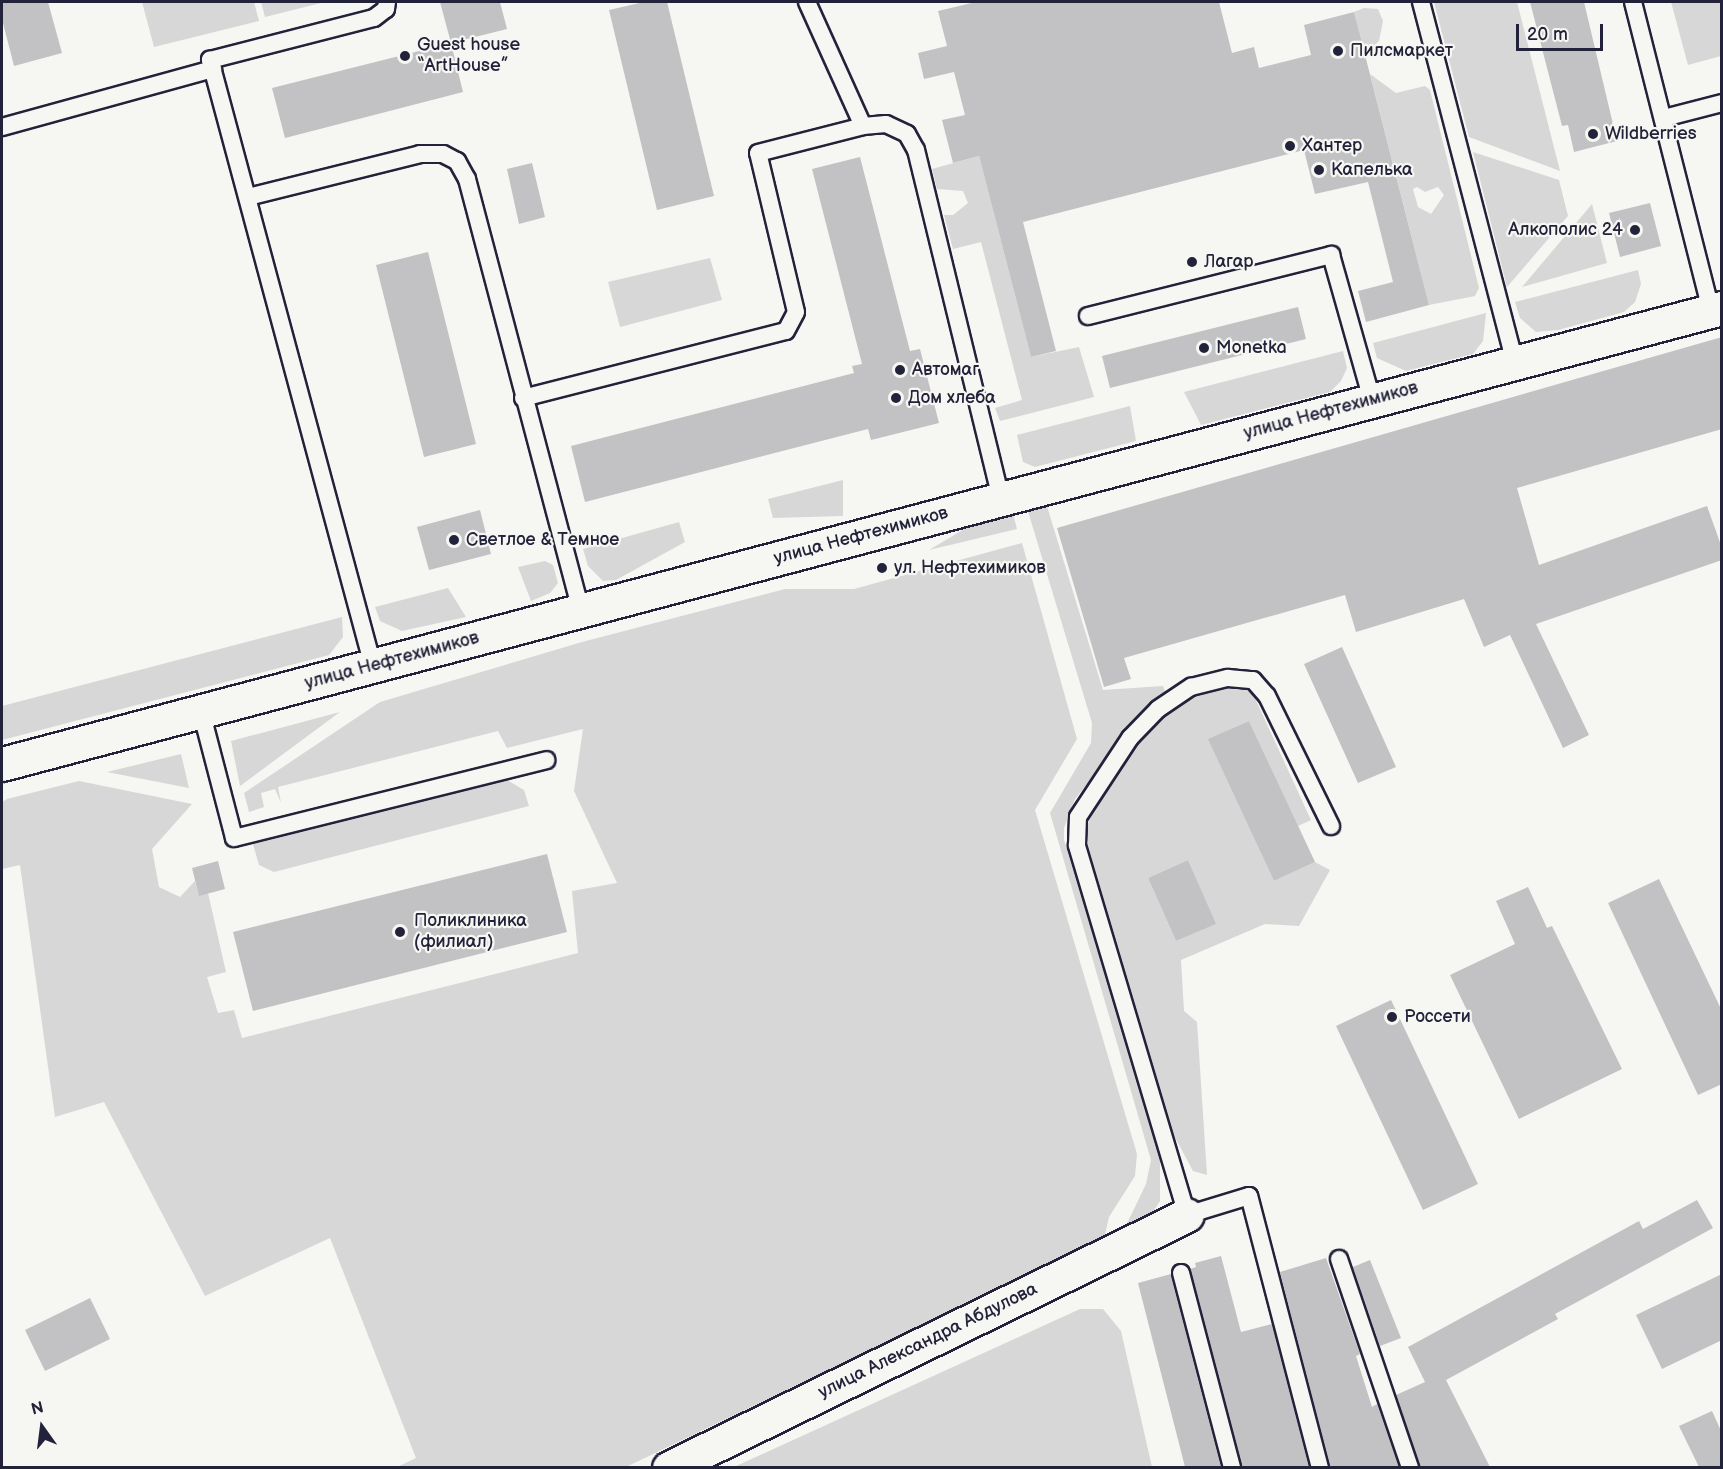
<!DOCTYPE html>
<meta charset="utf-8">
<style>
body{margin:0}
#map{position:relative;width:1723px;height:1469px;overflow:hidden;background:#f6f6f2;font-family:"Balsamiq Sans",sans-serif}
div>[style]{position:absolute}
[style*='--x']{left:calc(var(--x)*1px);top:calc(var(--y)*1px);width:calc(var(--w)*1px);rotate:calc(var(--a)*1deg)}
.green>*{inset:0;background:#d7d7d7}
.building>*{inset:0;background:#c2c2c4}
.roads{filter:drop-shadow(2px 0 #22223b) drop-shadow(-2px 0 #22223b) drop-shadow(0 2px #22223b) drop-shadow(0 -2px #22223b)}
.service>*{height:16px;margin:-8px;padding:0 8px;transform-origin:8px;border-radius:8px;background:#f6f6f2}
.minor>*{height:33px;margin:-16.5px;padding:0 16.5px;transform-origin:16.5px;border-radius:16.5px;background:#f6f6f2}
.dots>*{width:16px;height:16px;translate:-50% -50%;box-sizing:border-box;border:3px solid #f6f6f2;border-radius:50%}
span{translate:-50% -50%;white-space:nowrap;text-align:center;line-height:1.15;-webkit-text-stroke:4.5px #f6f6f2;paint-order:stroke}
.poi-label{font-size:18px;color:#22223b}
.left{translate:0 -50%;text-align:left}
.right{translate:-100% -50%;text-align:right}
.street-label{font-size:18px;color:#22223b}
.frame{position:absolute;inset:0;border:3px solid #22223b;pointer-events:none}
.north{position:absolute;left:12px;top:1397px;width:60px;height:60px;-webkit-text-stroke:4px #f6f6f2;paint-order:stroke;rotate:346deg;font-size:16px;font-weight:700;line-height:24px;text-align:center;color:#22223b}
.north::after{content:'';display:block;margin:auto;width:21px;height:27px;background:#22223b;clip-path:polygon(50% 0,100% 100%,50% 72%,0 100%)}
.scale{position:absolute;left:1516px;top:24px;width:87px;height:27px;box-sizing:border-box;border:3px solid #22223b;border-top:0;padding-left:8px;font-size:18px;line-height:21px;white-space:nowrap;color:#22223b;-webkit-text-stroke:4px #f6f6f2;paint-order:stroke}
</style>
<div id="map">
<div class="green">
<i style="clip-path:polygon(142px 2px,254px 2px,259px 21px,154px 47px)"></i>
<i style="clip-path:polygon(261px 2px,325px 2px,265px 17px)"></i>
<i style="clip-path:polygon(1434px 2px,1517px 2px,1560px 171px,1469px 137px)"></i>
<i style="clip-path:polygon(1671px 2px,1721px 2px,1721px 56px,1688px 65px)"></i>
<i style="clip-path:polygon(1364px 8px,1378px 9px,1383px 21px,1379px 41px,1364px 55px,1354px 12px)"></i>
<i style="clip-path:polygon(evenodd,1370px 74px,1396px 93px,1425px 86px,1430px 90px,1479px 288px,1475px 296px,1429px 305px,1370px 74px,1417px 187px,1425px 192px,1438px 187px,1444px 195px,1431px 214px,1418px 207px,1413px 189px,1417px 187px)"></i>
<i style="clip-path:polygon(1473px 152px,1559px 180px,1568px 216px,1507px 287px)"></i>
<i style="clip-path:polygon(979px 156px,1031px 357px,1079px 347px,1094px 397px,1000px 421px,995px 408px,1022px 400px,981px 242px,953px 249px,944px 215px,953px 215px,968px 203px,963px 191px,937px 189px,932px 169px)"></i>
<i style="clip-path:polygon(1592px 204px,1607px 263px,1522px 287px)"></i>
<i style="clip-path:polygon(710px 258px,722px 300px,620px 327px,608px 282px)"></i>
<i style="clip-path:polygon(1638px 270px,1641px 284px,1635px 302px,1624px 312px,1558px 330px,1536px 332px,1520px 318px,1515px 302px)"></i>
<i style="clip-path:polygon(1486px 313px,1483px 341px,1473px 354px,1406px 371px,1377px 358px,1373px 343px)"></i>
<i style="clip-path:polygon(1343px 351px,1347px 368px,1341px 381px,1330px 392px,1201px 425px,1184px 392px)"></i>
<i style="clip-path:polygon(1130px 406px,1136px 441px,1035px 467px,1023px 462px,1017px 435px)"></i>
<i style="clip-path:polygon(843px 480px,843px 516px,773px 518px,768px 499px)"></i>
<i style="clip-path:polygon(1046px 503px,1103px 690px,1163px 686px,1166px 694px,1141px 715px,1075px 799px,1064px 828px,1064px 840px,1160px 1151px,1160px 1201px,1149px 1218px,1121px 1236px,1146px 1184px,1151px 1160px,1050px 813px,1091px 743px,1092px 723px,1027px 508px)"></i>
<i style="clip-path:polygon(1012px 510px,1017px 529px,929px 550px,981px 519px)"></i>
<i style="clip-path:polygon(679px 522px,685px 542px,616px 580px,603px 581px,588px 566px,583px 549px)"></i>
<i style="clip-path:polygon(1022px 543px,1077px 739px,1035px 810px,1137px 1154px,1135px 1176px,1109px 1217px,1103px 1243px,983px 1296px,626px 1467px,397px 1467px,416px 1458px,330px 1238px,205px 1296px,104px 1102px,55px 1117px,20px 865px,2px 869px,2px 802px,7px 799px,79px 781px,192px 804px,152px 849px,159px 887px,180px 897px,195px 881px,199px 895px,208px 893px,226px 972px,207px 977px,218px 1013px,234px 1010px,242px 1038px,578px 953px,572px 891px,617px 883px,574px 791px,583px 729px,507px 748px,498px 731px,278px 787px,281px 803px,275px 789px,261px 793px,264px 807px,249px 812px,244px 793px,380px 702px,582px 642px,785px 589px,854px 589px)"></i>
<i style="clip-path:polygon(545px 561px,553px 565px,558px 583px,550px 593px,531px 601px,518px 567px)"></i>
<i style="clip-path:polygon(448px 588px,466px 617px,402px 631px,380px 621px,375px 607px)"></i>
<i style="clip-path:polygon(342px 617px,343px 637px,329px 655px,2px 740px,2px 706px)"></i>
<i style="clip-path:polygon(evenodd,1230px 686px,1246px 688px,1254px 696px,1311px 820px,1298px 826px,1249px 721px,1209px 739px,1274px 881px,1315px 862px,1330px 870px,1299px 926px,1265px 924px,1181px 960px,1184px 1011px,1197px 1022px,1207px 1175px,1193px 1171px,1171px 1130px,1088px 853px,1086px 829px,1098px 796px,1131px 749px,1171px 708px,1187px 696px,1230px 686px,1188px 860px,1215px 924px,1176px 941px,1148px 878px,1188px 860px)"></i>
<i style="clip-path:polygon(340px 712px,240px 786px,231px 741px)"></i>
<i style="clip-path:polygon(181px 754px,189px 788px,107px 772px)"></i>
<i style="clip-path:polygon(507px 780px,524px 790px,529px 806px,274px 872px,259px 865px,253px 844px)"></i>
<i style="clip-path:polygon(1080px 1309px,1103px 1309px,1121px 1331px,1152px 1467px,734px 1467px)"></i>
</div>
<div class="building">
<i style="clip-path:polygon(2px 2px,48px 2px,62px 53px,14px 66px,2px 19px)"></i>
<i style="clip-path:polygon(440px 2px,500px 2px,507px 29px,451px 43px)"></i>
<i style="clip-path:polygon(644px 2px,667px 2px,714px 196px,657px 210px,609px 10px)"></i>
<i style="clip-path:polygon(976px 2px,1219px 2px,1232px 53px,1254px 47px,1259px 68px,1311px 55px,1304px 25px,1354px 12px,1429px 305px,1366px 322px,1358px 291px,1393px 282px,1368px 182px,1315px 194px,1304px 150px,1023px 222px,1056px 351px,1031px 357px,979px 156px,953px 163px,942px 120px,965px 115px,954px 72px,924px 79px,918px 53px,947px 46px,938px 11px)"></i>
<i style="clip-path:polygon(1530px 2px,1584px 2px,1617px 141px,1574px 152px,1568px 125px,1562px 126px)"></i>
<i style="clip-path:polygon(451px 43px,463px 92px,285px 138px,272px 88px)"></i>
<i style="clip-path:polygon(860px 157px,910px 351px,920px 349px,939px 423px,871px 440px,868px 429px,585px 502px,571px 446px,854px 373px,852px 366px,862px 364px,812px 169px)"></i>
<i style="clip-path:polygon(532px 163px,545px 217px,519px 224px,507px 169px)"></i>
<i style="clip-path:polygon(1650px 203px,1661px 246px,1620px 257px,1609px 213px)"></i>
<i style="clip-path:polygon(428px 252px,476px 444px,424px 457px,376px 265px)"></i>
<i style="clip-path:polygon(1298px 307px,1306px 339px,1110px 388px,1102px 356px)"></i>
<i style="clip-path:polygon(1722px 337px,1722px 429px,1517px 488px,1539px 565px,1707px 506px,1722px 548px,1722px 560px,1536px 624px,1589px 735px,1563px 748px,1510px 635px,1484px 647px,1464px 599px,1356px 632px,1345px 595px,1124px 658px,1131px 679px,1104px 687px,1057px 528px)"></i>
<i style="clip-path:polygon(480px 510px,491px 554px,429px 570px,417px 527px)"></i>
<i style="clip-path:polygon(1342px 647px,1396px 767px,1358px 783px,1304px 664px)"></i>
<i style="clip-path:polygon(1249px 721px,1315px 862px,1274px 881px,1208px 739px)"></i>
<i style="clip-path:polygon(547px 854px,567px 932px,253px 1011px,233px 932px)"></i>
<i style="clip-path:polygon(1188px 860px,1216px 924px,1176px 941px,1148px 878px)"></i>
<i style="clip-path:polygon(218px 861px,225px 889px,199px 896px,192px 868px)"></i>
<i style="clip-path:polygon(1659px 879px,1722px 1011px,1722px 1084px,1698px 1095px,1608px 903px)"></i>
<i style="clip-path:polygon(1528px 887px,1547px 928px,1552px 926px,1622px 1069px,1519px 1119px,1450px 975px,1515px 944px,1496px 901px)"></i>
<i style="clip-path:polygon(1391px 1000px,1478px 1184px,1423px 1210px,1336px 1026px)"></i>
<i style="clip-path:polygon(1697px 1200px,1713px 1228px,1555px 1314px,1558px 1319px,1446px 1380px,1490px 1467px,1420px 1467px,1396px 1395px,1425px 1382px,1408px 1347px,1639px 1221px,1643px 1229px)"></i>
<i style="clip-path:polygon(1221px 1256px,1241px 1332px,1272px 1324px,1309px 1467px,1242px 1467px,1190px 1269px,1196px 1267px,1195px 1263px)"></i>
<i style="clip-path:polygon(1326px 1258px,1360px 1354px,1356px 1356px,1372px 1407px,1377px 1404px,1399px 1467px,1330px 1467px,1280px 1272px)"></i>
<i style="clip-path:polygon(1370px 1260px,1401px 1338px,1380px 1346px,1353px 1267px)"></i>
<i style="clip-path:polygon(1171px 1274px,1171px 1276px,1221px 1467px,1185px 1467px,1138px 1283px)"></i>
<i style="clip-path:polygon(1722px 1274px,1722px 1340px,1662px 1369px,1636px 1315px)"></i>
<i style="clip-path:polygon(90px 1298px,110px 1339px,45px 1371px,25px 1330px)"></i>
<i style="clip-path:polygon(1712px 1411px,1722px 1433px,1722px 1467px,1699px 1467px,1679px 1426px)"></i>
</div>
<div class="roads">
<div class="service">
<i style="--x:807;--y:2;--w:136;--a:65.7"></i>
<i style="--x:1421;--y:2;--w:373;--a:75.4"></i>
<i style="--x:1633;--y:2;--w:319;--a:75.8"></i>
<i style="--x:1664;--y:118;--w:60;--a:-14.5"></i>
<i style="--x:2;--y:127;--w:219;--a:-15.4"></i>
<i style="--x:248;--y:197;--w:177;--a:-14"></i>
<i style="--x:420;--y:154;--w:23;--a:0"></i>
<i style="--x:443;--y:154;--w:16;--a:27"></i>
<i style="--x:457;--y:161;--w:21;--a:61"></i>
<i style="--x:467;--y:179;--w:446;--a:75.2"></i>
<i style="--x:1088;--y:316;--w:251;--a:-14.1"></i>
<i style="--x:1331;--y:255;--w:151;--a:74.2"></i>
<i style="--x:523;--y:398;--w:271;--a:-14.3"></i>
<i style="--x:786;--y:331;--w:21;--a:-62"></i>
<i style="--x:796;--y:312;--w:163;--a:-103.4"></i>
<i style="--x:758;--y:153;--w:108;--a:-14.4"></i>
<i style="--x:863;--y:126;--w:23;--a:-5"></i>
<i style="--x:886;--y:124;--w:23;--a:25"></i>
<i style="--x:907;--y:134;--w:18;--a:61"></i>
<i style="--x:916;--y:150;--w:359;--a:76.3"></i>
<i style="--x:373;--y:666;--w:628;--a:-105.05"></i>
<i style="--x:210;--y:60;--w:169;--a:-14.4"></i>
<i style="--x:374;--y:18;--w:15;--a:-37"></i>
<i style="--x:386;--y:9;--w:7;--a:-82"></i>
<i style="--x:201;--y:711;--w:131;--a:75.4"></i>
<i style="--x:234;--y:838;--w:322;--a:-14"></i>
<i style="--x:1339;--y:1259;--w:221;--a:71.2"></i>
<i style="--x:1181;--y:1273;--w:202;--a:75.3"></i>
<i style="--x:1320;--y:1468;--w:281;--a:-104.6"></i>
<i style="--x:1249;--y:1196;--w:65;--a:163"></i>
<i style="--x:1187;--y:1215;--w:386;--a:-106.6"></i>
<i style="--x:1077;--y:845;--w:28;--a:-88"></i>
<i style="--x:1078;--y:817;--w:95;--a:-56.6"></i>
<i style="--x:1130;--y:738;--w:40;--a:-46"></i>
<i style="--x:1158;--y:709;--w:40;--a:-34"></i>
<i style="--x:1191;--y:687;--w:38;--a:-14"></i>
<i style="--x:1228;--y:678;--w:25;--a:5"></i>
<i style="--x:1253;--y:680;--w:21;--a:49"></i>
<i style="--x:1267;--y:696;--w:145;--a:63.8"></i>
</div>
<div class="minor">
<i style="--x:2;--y:764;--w:1779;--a:-14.85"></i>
<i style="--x:669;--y:1468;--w:576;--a:-26.03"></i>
</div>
</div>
<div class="dots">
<i style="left:1338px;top:51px;background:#22223b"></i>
<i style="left:405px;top:56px;background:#22223b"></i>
<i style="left:1593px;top:134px;background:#22223b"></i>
<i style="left:1290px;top:146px;background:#22223b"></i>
<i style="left:1319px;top:170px;background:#22223b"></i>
<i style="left:1635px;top:230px;background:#22223b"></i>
<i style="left:1192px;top:262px;background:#22223b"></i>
<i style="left:1204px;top:348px;background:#22223b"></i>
<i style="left:900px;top:370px;background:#22223b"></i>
<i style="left:896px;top:398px;background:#22223b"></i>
<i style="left:454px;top:540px;background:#22223b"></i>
<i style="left:882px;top:568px;background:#22223b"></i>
<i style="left:400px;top:932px;background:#22223b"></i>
<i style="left:1392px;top:1017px;background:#22223b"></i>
</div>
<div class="poi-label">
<span class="left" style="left:417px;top:56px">Guest house<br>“ArtHouse”</span>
<span class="left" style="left:1350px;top:51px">Пилсмаркет</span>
<span class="left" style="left:1605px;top:134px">Wildberries</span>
<span class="left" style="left:1302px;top:146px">Хантер</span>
<span class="left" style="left:1331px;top:170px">Капелька</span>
<span class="right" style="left:1623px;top:230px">Алкополис 24</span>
<span class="left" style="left:1204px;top:262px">Лагар</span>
<span class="left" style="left:1216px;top:348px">Monetka</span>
<span class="left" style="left:912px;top:370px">Автомаг</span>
<span class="left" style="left:908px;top:398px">Дом хлеба</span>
<span class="left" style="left:466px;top:540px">Светлое &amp; Темное</span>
<span class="left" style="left:894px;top:568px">ул. Нефтехимиков</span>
<span class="left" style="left:414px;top:932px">Поликлиника<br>(филиал)</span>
<span class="left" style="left:1404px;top:1017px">Россети</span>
</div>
<div class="street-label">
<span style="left:1331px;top:411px;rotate:-15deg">улица Нефтехимиков</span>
<span style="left:861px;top:536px;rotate:-15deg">улица Нефтехимиков</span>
<span style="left:392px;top:661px;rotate:-15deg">улица Нефтехимиков</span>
<span style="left:928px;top:1341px;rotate:-26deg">улица Александра Абдулова</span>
</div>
<div class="frame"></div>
<div class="north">N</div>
<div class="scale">20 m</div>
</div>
